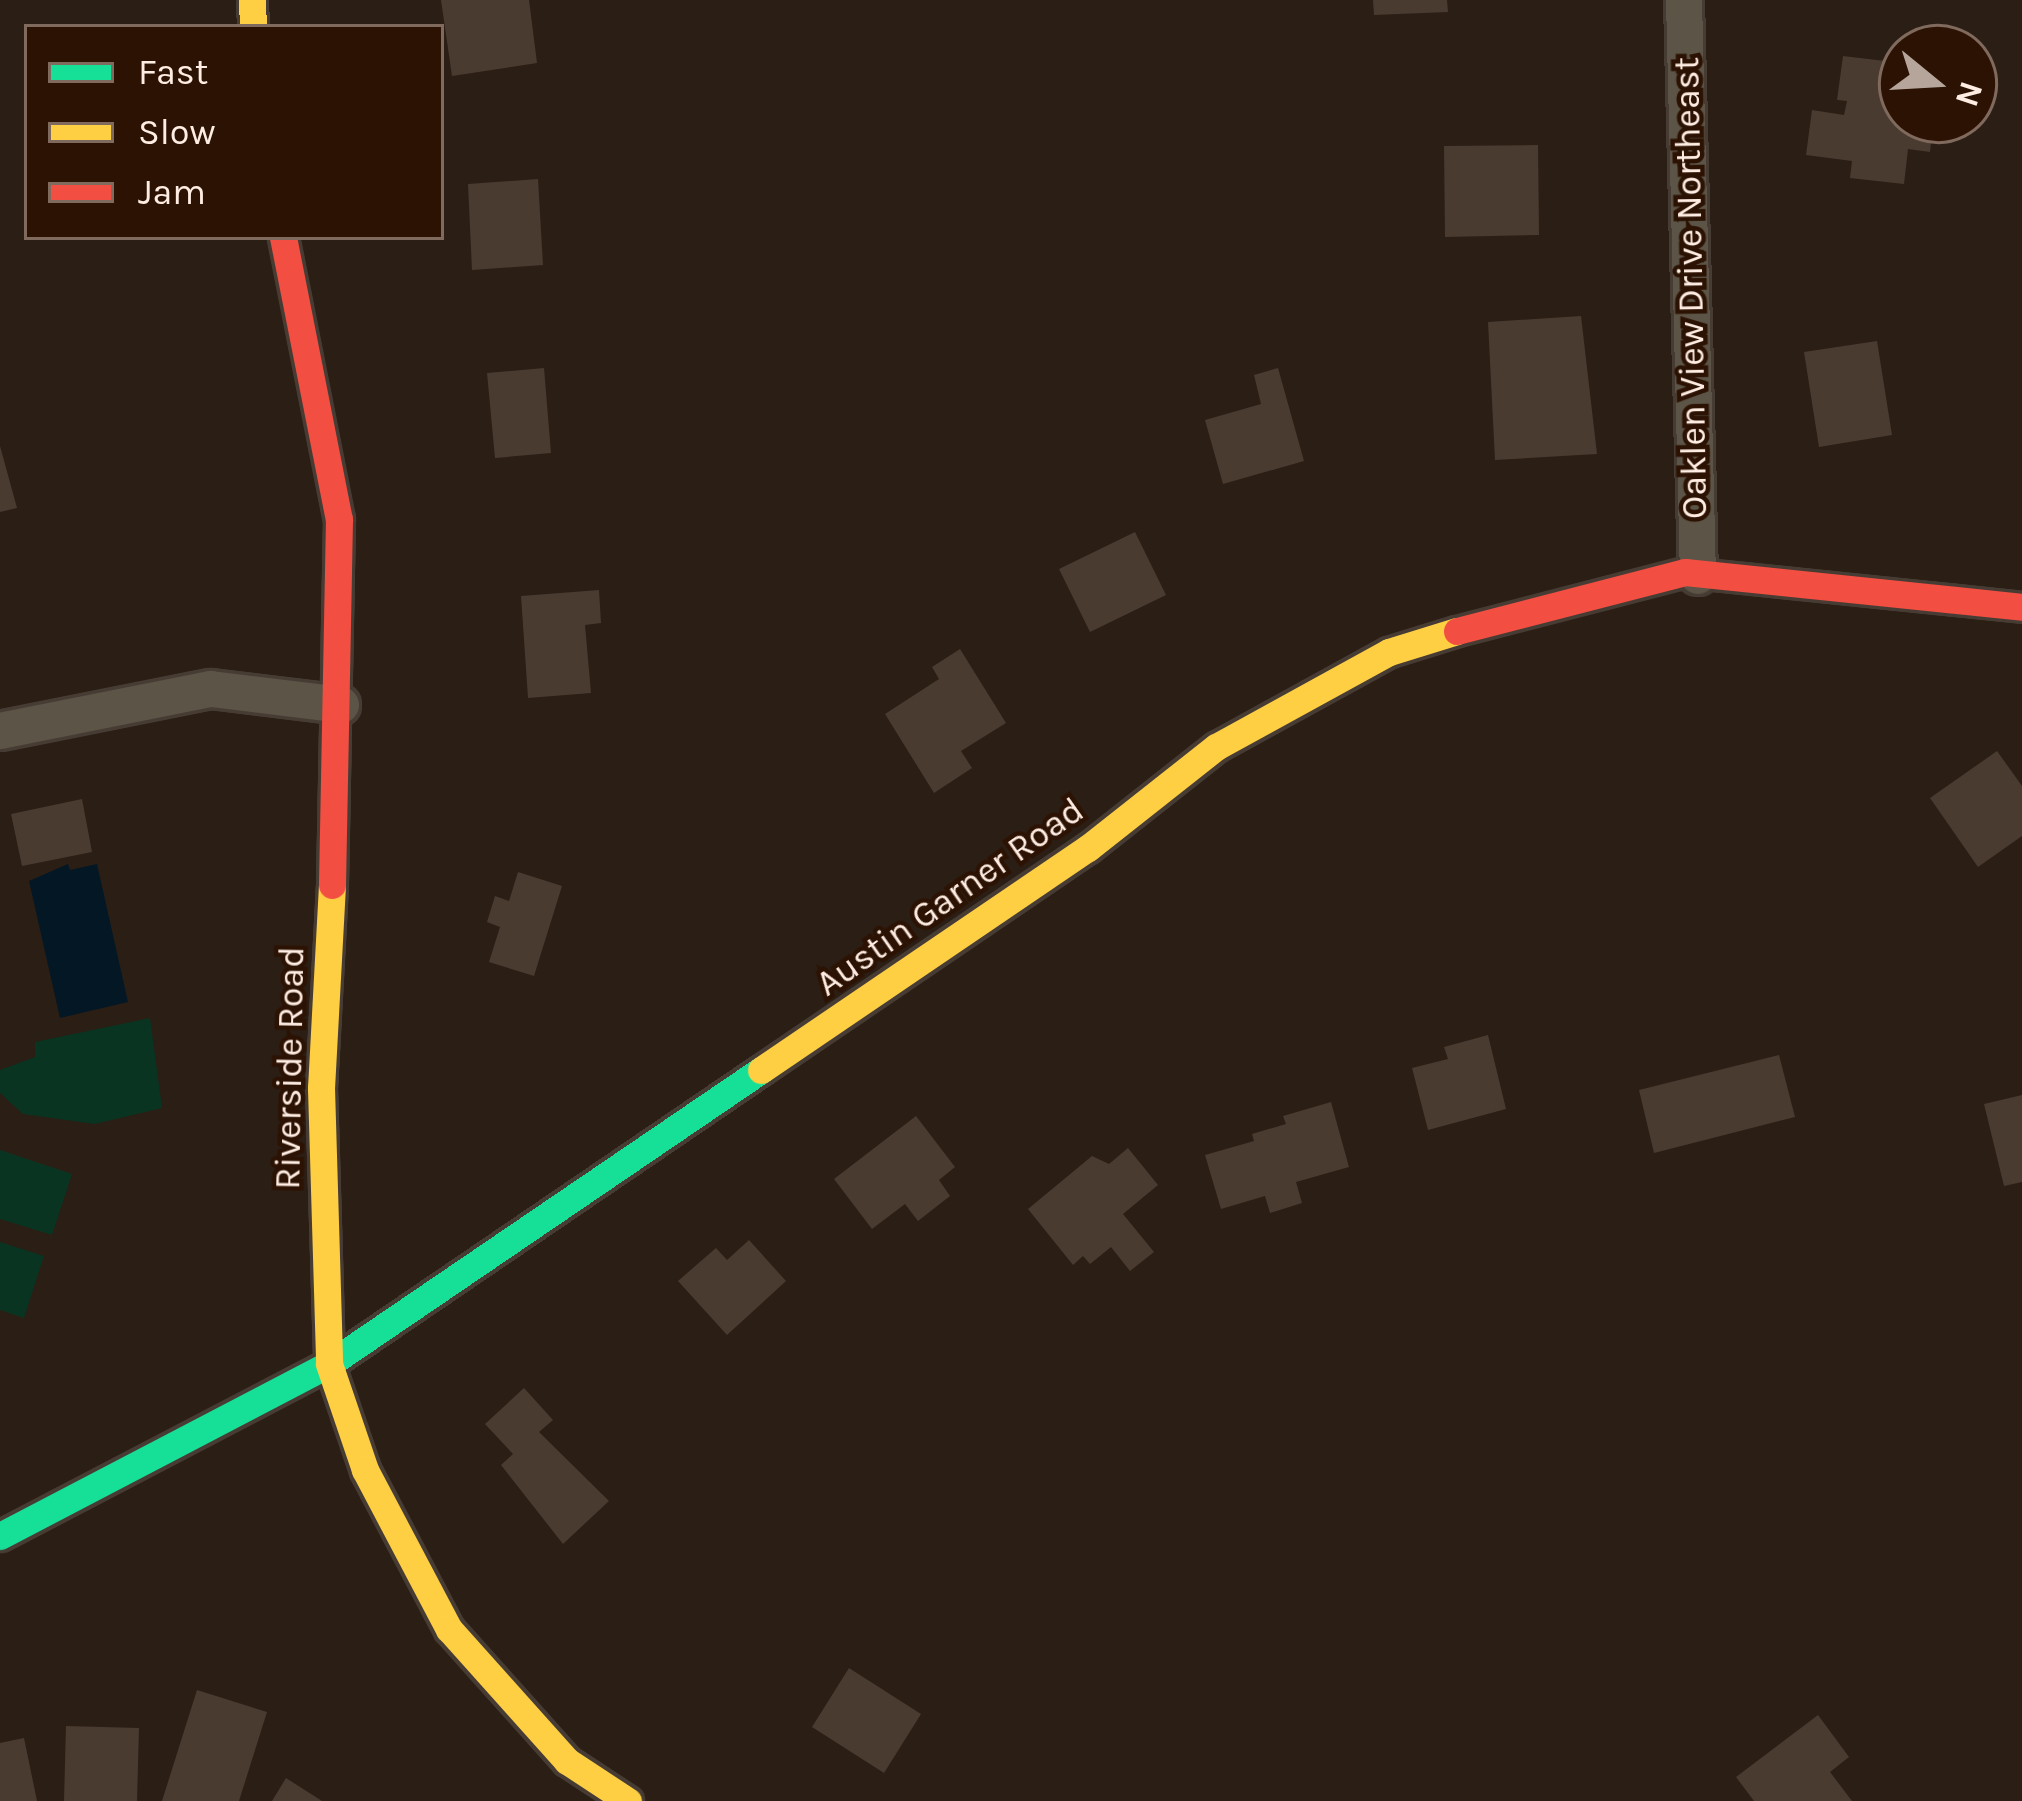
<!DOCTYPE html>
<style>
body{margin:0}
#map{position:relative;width:2022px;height:1801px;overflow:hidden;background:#2b1e15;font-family:Karla,sans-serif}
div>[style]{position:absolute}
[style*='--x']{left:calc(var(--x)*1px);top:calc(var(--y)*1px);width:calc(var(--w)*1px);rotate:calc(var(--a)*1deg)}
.green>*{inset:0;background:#093421}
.water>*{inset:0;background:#041725}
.building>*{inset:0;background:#4a3b30}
.roads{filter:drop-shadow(3px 0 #473c34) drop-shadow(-3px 0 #473c34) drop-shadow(0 3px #473c34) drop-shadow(0 -3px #473c34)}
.street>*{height:36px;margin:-18px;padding:0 18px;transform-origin:18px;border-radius:18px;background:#5c5446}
.fast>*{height:27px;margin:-13.5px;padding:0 13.5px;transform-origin:13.5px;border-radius:13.5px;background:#16e098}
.slow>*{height:27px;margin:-13.5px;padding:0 13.5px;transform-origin:13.5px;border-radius:13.5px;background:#ffcf43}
.jam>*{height:27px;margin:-13.5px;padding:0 13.5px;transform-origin:13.5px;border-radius:13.5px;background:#f24e42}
span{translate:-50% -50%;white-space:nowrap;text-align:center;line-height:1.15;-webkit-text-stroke:9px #2b1203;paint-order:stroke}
.street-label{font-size:36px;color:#ffede3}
.legend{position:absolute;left:24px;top:24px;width:420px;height:216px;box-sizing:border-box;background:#2b1203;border:3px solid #806a5d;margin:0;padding:15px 21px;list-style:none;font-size:36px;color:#ffede3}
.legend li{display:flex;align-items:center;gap:24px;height:60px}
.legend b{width:60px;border:3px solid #806a5d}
.north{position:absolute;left:1878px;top:24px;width:120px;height:120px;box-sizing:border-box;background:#2b1203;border:3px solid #806a5d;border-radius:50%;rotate:108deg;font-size:33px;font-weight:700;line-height:48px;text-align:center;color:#ffede3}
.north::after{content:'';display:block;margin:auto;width:42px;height:54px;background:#b5a59b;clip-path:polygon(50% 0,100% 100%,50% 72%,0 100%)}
</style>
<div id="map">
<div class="green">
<i style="clip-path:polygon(150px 1018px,162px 1108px,95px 1124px,23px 1114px,0 1093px,0 1070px,35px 1057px,35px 1042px)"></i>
<i style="clip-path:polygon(0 1150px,72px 1174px,52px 1235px,0 1219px)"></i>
<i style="clip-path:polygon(0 1242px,44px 1256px,24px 1318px,0 1310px)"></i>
</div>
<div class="water">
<i style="clip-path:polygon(68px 864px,70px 870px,97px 864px,128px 1002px,60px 1018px,29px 881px)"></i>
</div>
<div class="building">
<i style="clip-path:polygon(441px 0,529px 0,537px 63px,452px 76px)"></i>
<i style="clip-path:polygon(1373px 0,1447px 0,1448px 12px,1374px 15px)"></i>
<i style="clip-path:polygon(1843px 56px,1902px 63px,1902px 120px,1933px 123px,1930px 152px,1908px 149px,1904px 184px,1850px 178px,1852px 161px,1806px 155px,1812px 110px,1844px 115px,1847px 101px,1837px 100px)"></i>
<i style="clip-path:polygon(1538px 145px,1539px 235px,1445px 237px,1444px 146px)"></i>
<i style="clip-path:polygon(538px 179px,543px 265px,472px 270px,468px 184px)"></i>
<i style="clip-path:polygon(1581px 316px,1597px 454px,1495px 460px,1488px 322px)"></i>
<i style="clip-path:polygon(1877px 341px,1892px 435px,1819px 447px,1804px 352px)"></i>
<i style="clip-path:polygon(544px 368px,551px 453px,495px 458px,487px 373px)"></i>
<i style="clip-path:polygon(1278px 368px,1304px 461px,1223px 484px,1205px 420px,1261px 404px,1254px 375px)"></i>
<i style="clip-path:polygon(0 446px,17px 508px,0 512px)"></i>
<i style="clip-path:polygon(1135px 532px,1166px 595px,1090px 632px,1059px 569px)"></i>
<i style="clip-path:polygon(599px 590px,601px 623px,585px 625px,591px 693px,528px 698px,521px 596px)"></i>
<i style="clip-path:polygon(960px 649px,1006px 723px,961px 751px,972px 768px,934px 793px,885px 714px,939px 679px,932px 667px)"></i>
<i style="clip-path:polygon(1997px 751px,2022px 786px,2022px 836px,1978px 867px,1930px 798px)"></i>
<i style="clip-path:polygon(82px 799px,92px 852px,22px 866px,11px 814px)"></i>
<i style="clip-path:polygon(518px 872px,562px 886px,534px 976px,489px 962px,500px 927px,487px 922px,495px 896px,509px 901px)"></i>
<i style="clip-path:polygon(1488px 1035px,1506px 1109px,1428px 1130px,1412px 1068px,1448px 1059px,1444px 1047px)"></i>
<i style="clip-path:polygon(1779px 1055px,1795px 1117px,1654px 1153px,1639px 1090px)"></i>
<i style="clip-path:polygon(2022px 1095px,2022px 1182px,2004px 1186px,1984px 1104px)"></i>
<i style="clip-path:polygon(1331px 1102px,1349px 1167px,1296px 1182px,1302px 1203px,1270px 1213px,1265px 1196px,1221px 1209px,1205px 1155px,1254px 1141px,1252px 1134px,1286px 1124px,1283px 1116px)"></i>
<i style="clip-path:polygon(916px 1116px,955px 1167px,939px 1180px,950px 1196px,918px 1221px,905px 1204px,872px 1229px,834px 1179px)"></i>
<i style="clip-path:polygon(1128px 1148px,1158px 1185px,1123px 1214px,1154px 1252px,1130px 1271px,1111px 1247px,1090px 1264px,1083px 1256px,1073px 1265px,1028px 1209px,1092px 1156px,1109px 1164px)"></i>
<i style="clip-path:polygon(749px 1240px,786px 1281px,727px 1335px,678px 1281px,716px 1248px,727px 1260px)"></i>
<i style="clip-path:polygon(524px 1388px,553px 1420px,539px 1432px,609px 1501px,563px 1544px,501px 1465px,513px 1454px,485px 1424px)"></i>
<i style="clip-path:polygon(849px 1668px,921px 1714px,884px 1773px,812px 1727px)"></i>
<i style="clip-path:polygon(197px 1690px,267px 1712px,239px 1801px,162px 1801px)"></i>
<i style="clip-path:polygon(1818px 1715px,1849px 1757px,1830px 1772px,1852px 1801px,1754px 1801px,1736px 1777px)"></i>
<i style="clip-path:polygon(66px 1726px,139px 1728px,137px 1801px,64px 1801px)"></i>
<i style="clip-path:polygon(24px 1738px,37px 1801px,0 1801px,0 1743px)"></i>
<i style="clip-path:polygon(286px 1778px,322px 1801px,272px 1801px)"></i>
</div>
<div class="roads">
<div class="street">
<i style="--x:1684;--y:0;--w:576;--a:88.61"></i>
<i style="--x:0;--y:731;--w:215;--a:-11.3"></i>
<i style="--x:211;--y:689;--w:131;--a:7"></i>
</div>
<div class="fast">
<i style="--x:0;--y:1536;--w:371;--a:-27.6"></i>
<i style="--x:329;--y:1364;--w:523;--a:-34.24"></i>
</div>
<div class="slow">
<i style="--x:252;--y:0;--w:27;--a:88"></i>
<i style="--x:332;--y:885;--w:203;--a:93.1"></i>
<i style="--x:321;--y:1088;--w:276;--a:88.3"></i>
<i style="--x:329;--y:1364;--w:112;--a:71.2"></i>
<i style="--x:365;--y:1470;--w:180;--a:62.2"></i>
<i style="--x:449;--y:1629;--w:177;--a:48.2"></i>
<i style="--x:567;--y:1761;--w:73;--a:33.3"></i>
<i style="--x:761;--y:1070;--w:395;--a:-34.2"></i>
<i style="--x:1088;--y:848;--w:163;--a:-38.3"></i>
<i style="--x:1216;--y:747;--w:197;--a:-28.8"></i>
<i style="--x:1389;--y:652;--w:71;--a:-17.2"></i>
</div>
<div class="jam">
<i style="--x:283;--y:237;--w:288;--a:78.8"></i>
<i style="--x:339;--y:519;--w:366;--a:91.1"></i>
<i style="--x:1457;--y:631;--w:236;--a:-14.5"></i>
<i style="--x:1685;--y:572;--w:339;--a:5.9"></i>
</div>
</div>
<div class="street-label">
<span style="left:1691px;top:288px;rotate:-91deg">Oaklen View Drive Northeast</span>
<span style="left:950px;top:897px;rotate:-35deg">Austin Garner Road</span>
<span style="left:290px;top:1068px;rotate:-89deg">Riverside Road</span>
</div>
<ul class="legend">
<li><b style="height:15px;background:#16e098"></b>Fast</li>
<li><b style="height:15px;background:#ffcf43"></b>Slow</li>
<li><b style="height:15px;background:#f24e42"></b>Jam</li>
</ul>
<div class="north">N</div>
</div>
